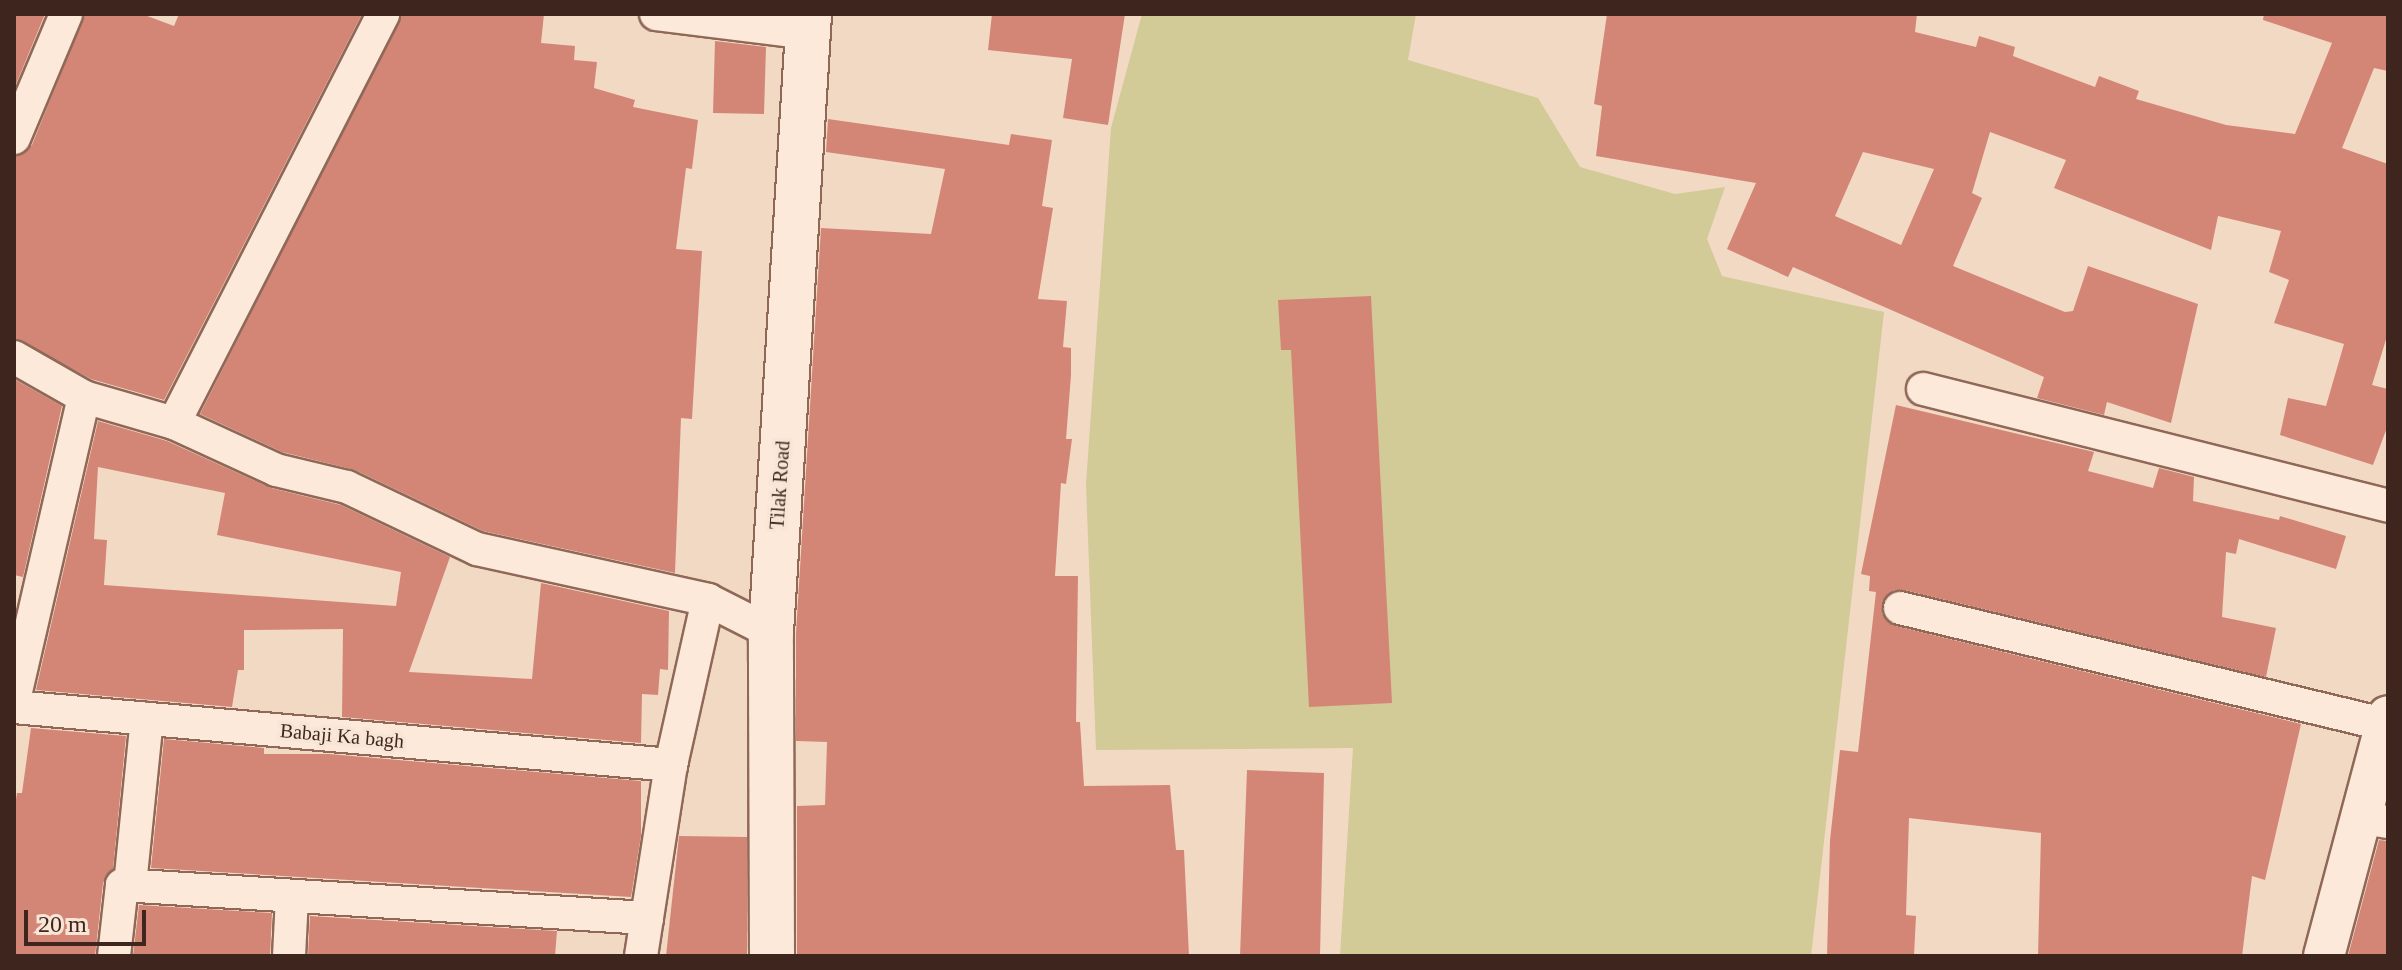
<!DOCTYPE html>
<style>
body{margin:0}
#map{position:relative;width:2402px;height:970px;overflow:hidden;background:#f2d9c4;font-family:"Times New Roman",serif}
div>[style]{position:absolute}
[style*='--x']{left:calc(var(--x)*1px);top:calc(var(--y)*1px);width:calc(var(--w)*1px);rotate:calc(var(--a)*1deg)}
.green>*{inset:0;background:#d2ca97}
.building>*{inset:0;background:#d48676}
.roads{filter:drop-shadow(2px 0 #8f6858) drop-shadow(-2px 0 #8f6858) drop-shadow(0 2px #8f6858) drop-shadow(0 -2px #8f6858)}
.minor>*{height:32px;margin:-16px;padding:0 16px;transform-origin:16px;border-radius:16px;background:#fce9d9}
.tertiary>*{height:40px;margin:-20px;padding:0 20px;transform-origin:20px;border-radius:20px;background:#fce9d9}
.secondary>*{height:44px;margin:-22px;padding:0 22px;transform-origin:22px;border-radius:22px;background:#fce9d9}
span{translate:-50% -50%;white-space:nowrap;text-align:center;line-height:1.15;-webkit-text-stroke:7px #f9e5d5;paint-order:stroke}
.street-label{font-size:20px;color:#3e251e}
.frame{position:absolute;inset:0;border:16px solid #3e251e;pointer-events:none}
.scale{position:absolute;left:24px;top:910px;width:122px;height:36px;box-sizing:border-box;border:4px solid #3e251e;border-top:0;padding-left:10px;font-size:24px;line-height:28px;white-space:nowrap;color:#3e251e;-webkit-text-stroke:6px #f9e5d5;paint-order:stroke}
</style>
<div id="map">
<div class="green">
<i style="clip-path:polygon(1142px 14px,1416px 14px,1408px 60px,1538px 98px,1580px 167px,1675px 194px,1725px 187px,1707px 239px,1722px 276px,1884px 312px,1811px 956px,1340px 956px,1353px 748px,1096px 750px,1086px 484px,1111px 128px)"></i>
</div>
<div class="building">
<i style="clip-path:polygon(14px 14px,45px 14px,14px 89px)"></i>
<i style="clip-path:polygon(85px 14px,142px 14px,174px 26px,179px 14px,362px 14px,164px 400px,91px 379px,14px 338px,14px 157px,32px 145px)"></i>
<i style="clip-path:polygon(402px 14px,544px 14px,541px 43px,575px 46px,574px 60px,597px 62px,594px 88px,635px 100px,633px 107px,698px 120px,692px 169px,686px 168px,676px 249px,702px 251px,692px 419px,681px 418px,675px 573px,483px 531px,355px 470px,282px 452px,200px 414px)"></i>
<i style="clip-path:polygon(992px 14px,1125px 14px,1108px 125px,1063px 118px,1072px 59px,988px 50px)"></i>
<i style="clip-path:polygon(evenodd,1607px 14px,1917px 14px,1915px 32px,1976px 47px,1979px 36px,2015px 47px,2013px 56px,2095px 87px,2099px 76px,2139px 91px,2136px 99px,2226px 125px,2295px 134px,2332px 43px,2263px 20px,2264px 14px,2388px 14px,2388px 71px,2374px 68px,2342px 148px,2388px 164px,2388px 333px,2372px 385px,2388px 389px,2388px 425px,2373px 465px,2280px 435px,2288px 398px,2326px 406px,2344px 344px,2274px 323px,2289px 280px,2269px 272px,2281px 231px,2218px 216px,2211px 250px,2054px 188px,2066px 160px,1990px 132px,1972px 193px,1982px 198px,1953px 266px,2065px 312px,2073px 311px,2088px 266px,2198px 304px,2171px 423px,2107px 402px,2104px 415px,2037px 398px,2044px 377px,1793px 267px,1788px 277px,1727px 249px,1756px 183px,1596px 156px,1602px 106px,1594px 104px,1607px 14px,1863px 152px,1934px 169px,1901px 245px,1835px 216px,1863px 152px)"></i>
<i style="clip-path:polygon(715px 41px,766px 47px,764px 114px,713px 113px)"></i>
<i style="clip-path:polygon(828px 119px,1009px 145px,1011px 134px,1052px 140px,1042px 206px,1053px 208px,1038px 299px,1067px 301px,1063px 347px,1071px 348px,1071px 375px,1066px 439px,1072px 439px,1066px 484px,1061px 483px,1055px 576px,1078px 576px,1076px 722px,1080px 722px,1084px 786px,1170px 785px,1176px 850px,1184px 850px,1189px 956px,797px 956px,797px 806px,825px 805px,827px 742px,796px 741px,796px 633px,821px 228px,931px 234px,945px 169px,826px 152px)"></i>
<i style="clip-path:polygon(1371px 296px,1392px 703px,1309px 707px,1291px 350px,1281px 350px,1278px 300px)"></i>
<i style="clip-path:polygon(14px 379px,62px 406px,23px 577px,14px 575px)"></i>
<i style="clip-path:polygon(1896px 405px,2094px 452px,2088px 471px,2153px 488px,2159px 468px,2194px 477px,2193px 501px,2279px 520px,2280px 516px,2346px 536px,2336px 569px,2239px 539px,2236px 554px,2226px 552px,2222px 617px,2276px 628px,2266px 677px,1904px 590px,1894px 590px,1882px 603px,1882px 614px,1896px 626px,2301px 724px,2265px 880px,2252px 876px,2242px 956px,2038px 956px,2041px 833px,1909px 818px,1906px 915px,1916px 916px,1914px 956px,1827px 956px,1830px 840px,1840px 750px,1858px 752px,1876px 592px,1869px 591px,1870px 576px,1861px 574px)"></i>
<i style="clip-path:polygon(evenodd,98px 421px,167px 441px,271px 488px,341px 505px,450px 557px,409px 672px,532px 679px,541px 583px,669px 611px,668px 670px,660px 669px,658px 695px,642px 694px,641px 743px,342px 717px,343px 629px,244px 630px,244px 670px,238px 670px,232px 707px,36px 690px,98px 421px,98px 467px,225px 493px,217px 535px,401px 572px,396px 606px,104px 585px,107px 540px,94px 539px,98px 467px)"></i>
<i style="clip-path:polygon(31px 728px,126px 736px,113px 869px,103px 883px,95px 956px,14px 956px,14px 813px,17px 793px,22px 793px)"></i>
<i style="clip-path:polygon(164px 739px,264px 748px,264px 754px,329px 754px,641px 781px,641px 836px,631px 897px,151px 868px)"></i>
<i style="clip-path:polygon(1247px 770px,1324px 773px,1320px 956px,1240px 956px)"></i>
<i style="clip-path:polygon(679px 836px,747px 837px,747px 956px,666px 956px)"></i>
<i style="clip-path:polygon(2379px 840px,2388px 841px,2388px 956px,2348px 956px)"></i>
<i style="clip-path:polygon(139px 905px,272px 913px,270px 956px,133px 956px)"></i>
<i style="clip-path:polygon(310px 916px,557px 931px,555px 956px,308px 956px)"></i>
</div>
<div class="roads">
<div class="minor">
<i style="--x:656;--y:14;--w:153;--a:7.1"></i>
<i style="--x:14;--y:138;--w:134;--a:-67.2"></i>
<i style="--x:14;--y:357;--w:81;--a:29.7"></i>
<i style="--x:84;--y:397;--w:94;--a:16.1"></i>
<i style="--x:174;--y:423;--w:112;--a:24.7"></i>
<i style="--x:276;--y:470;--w:73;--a:13.5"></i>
<i style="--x:347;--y:487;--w:144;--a:25.5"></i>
<i style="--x:477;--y:549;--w:237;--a:12.4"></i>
<i style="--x:708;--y:600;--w:71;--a:26.9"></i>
<i style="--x:1923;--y:389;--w:479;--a:14.1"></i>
<i style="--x:174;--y:423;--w:459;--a:-62.9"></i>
<i style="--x:1900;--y:608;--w:500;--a:13.5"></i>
<i style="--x:14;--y:700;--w:311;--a:-77"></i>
<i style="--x:14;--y:707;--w:660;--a:5.04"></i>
<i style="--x:2362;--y:818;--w:26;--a:9"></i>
<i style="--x:130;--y:885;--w:167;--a:-84.2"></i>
<i style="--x:114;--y:956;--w:71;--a:-83.6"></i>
<i style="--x:122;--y:885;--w:526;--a:3.6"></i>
<i style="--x:289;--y:956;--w:60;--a:-87.1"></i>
<i style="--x:641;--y:956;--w:193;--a:-81.1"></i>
<i style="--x:671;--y:765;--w:169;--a:-77.4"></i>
</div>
<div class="tertiary">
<i style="--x:2324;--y:956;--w:248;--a:-75.1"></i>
</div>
<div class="secondary">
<i style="--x:772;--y:956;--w:324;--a:-90.2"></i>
<i style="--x:771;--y:632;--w:619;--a:-86.48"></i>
</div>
</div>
<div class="street-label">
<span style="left:780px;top:485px;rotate:-86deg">Tilak Road</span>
<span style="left:342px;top:736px;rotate:5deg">Babaji Ka bagh</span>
</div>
<div class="frame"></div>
<div class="scale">20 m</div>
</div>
